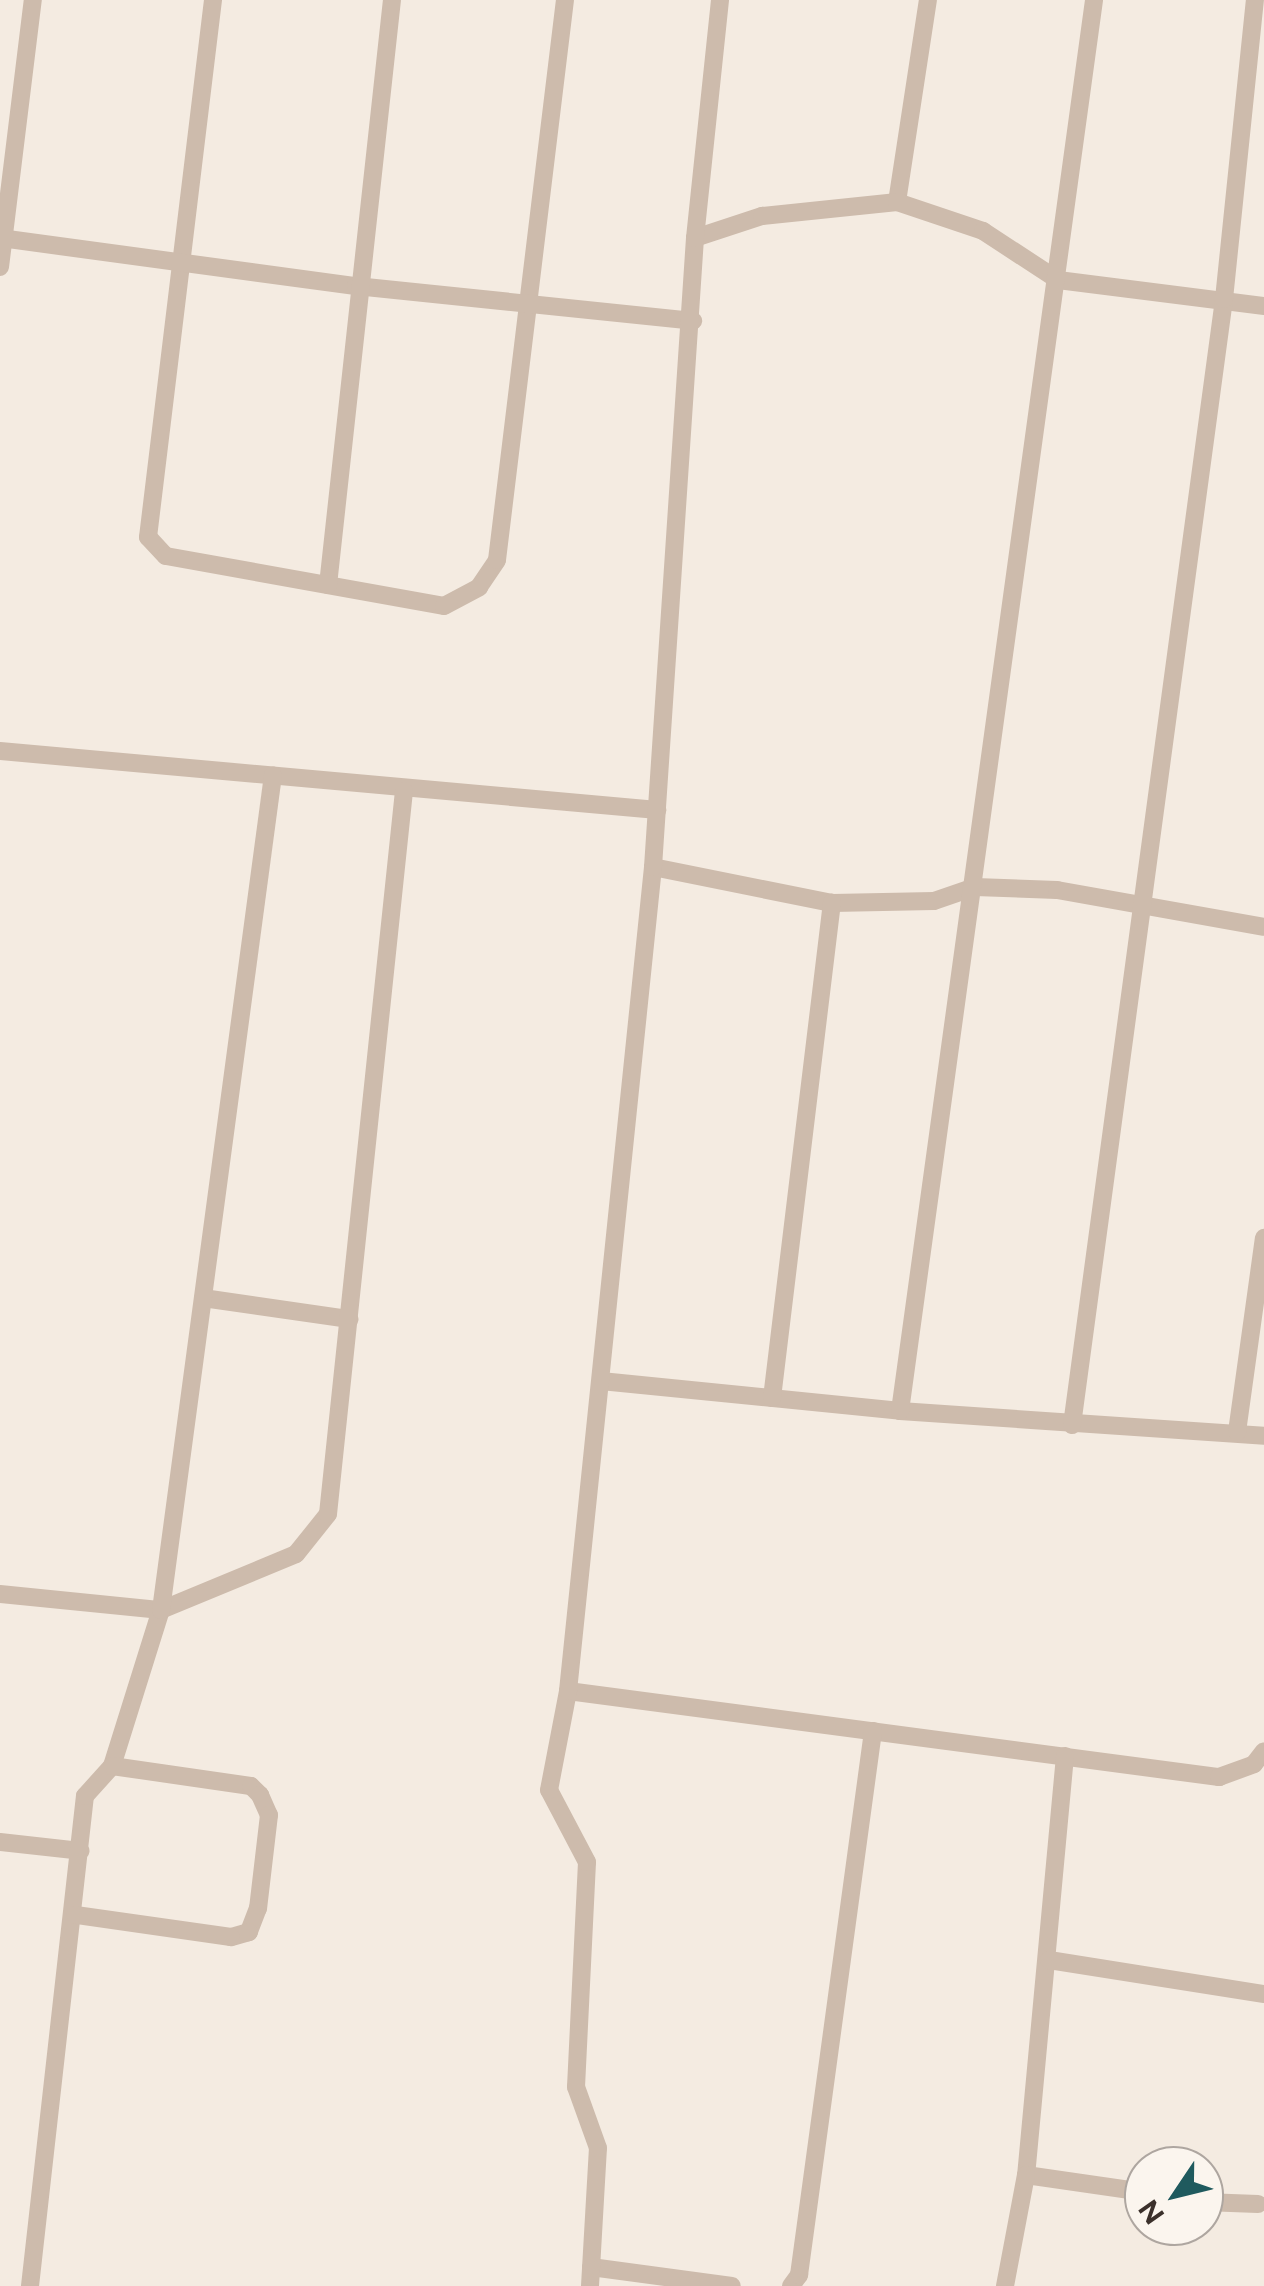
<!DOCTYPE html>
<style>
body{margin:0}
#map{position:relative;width:1264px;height:2286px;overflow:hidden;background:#f4ebe1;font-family:Figtree,sans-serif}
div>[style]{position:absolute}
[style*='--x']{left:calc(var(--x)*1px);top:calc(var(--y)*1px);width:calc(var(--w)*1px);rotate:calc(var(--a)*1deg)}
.service>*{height:18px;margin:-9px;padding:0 9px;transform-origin:9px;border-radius:9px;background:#cdbbac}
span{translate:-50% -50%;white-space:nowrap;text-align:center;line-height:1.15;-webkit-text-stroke:10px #fbf5ee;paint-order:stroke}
.north{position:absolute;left:1124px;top:2146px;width:100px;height:100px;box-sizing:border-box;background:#fbf5ee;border:2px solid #aea6a0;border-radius:50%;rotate:235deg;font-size:28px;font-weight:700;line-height:40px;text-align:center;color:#3b302b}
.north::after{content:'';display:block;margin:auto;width:35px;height:45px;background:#1f5a5e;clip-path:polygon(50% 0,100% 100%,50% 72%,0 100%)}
</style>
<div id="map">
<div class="service">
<i style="--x:213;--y:0;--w:541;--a:96.9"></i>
<i style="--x:148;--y:537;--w:26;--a:47"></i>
<i style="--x:166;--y:556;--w:282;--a:10.2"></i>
<i style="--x:444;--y:606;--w:40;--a:-28"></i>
<i style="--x:479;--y:587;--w:32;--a:-56"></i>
<i style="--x:497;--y:560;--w:564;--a:-83.08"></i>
<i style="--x:897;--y:202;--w:204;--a:-81.3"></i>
<i style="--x:0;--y:238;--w:359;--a:7.7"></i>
<i style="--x:356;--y:286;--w:339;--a:5.9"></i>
<i style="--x:695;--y:238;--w:71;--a:-18.2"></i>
<i style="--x:762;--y:216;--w:136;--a:-5.9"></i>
<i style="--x:897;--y:202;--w:91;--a:18.6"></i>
<i style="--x:983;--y:231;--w:90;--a:33.2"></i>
<i style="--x:1058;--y:280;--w:208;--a:7.2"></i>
<i style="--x:0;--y:267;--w:269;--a:-83"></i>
<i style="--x:328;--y:585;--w:588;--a:-83.76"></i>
<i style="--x:0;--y:751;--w:660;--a:5.13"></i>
<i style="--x:653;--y:867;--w:183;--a:11.4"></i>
<i style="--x:832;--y:903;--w:102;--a:-1.1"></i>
<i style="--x:934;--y:901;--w:43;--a:-18.9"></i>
<i style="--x:975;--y:887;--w:82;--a:2.1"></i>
<i style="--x:1057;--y:890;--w:210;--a:10.1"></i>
<i style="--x:203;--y:1298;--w:148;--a:8.2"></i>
<i style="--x:601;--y:1381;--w:301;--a:5.7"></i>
<i style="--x:900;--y:1411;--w:365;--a:3.9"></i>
<i style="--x:772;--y:1398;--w:499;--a:-83.1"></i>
<i style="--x:900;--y:1411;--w:1424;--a:-82.17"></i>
<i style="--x:1072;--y:1425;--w:1136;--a:-82.31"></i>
<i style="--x:1224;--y:299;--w:301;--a:-84.1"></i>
<i style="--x:1237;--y:1432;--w:196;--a:-82.1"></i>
<i style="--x:0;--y:1594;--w:162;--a:5.7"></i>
<i style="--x:161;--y:1610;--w:146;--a:-22.5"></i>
<i style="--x:296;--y:1554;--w:51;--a:-51.3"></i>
<i style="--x:328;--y:1514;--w:727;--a:-84"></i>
<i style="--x:568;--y:1691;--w:657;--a:7.53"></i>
<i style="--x:1219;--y:1777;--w:37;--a:-20"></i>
<i style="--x:1254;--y:1764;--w:16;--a:-52"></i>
<i style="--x:1065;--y:1756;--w:421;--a:95.3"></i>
<i style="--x:1026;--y:2175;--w:119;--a:8.2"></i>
<i style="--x:112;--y:1766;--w:164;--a:-72.6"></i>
<i style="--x:161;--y:1610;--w:842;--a:-82.36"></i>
<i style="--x:0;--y:1842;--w:81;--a:6.3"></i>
<i style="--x:1049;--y:1960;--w:218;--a:9"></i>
<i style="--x:1204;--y:2202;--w:54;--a:2.1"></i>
<i style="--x:591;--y:2267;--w:142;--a:7.7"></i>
<i style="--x:30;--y:2286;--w:493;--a:-83.6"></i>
<i style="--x:85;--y:1796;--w:40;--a:-48"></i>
<i style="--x:112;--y:1766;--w:140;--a:8.2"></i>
<i style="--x:251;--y:1786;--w:13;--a:45"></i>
<i style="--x:260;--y:1795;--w:22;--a:66"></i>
<i style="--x:269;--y:1815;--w:94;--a:96.7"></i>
<i style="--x:258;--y:1908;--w:26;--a:111"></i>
<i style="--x:249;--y:1932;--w:19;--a:164"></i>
<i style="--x:231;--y:1937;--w:157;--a:-171.9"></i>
<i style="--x:590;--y:2286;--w:138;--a:-86.7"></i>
<i style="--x:598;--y:2148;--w:65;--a:-109.8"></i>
<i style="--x:576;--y:2087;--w:225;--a:-87.2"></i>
<i style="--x:587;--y:1862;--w:81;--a:-117.8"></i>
<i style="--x:549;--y:1790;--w:101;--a:-79.1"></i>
<i style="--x:568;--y:1691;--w:828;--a:-84.11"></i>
<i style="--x:653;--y:867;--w:630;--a:-86.18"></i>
<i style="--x:695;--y:238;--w:239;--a:-84"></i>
<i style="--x:791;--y:2286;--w:14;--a:-54"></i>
<i style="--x:799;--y:2275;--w:549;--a:-82.25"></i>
<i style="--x:1005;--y:2286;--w:113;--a:-79.3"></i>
</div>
<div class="north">N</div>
</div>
